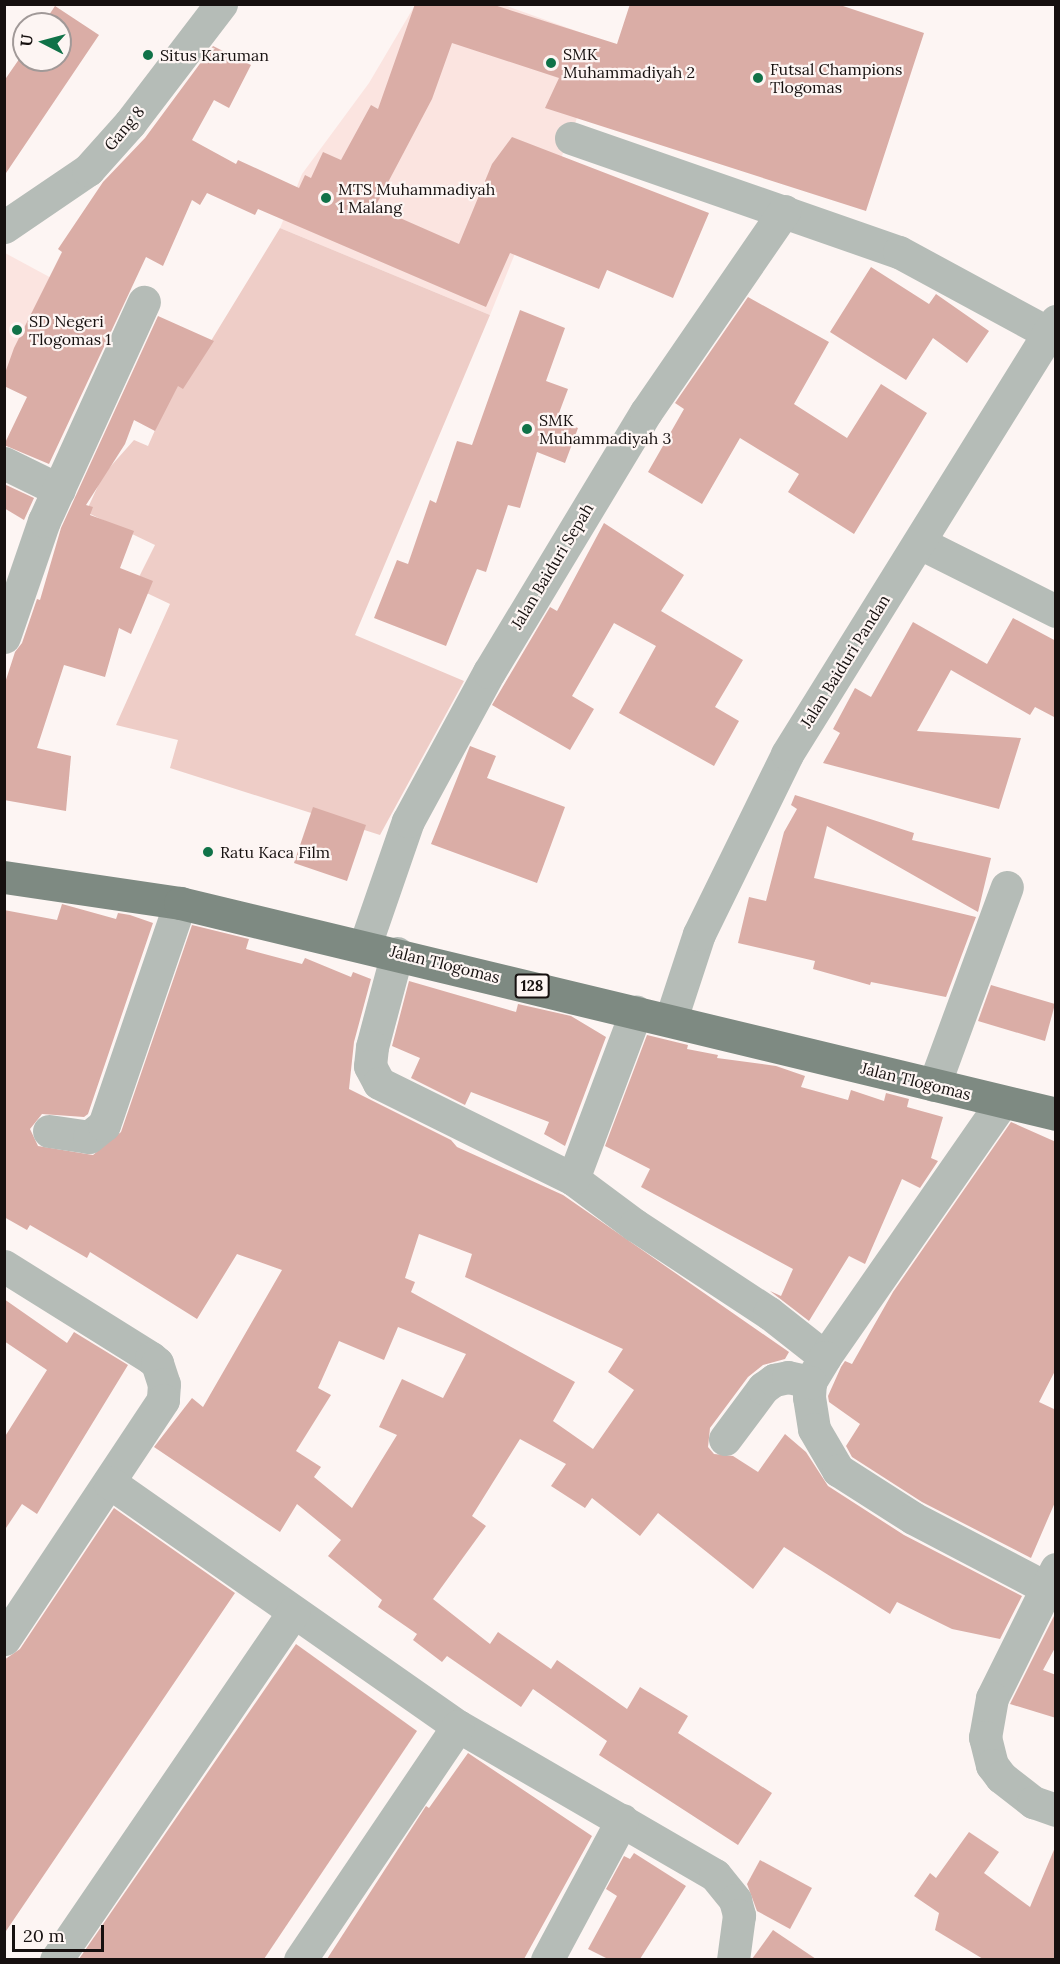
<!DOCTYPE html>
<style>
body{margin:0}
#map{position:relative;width:1060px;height:1964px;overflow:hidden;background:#fdf5f3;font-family:Lora,serif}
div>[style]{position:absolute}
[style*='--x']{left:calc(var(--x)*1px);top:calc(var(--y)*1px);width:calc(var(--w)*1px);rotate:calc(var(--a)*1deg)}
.built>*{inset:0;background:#fbe4e0}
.green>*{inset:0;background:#eecdc7}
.building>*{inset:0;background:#daada6}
.street>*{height:33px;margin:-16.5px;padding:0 16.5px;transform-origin:16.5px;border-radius:16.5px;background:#b5bcb7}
.primary>*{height:33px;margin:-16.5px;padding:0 16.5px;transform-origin:16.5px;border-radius:16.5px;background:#7e8a82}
.dots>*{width:16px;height:16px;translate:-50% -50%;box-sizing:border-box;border:3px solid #fdf5f3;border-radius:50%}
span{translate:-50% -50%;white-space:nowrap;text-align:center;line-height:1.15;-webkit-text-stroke:4.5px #fdf5f3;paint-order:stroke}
.shield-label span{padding:2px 4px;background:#fdf5f3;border:2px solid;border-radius:4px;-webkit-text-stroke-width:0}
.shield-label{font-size:15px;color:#16100f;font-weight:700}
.poi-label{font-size:16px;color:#16100f}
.left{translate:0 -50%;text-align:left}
.street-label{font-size:16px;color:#16100f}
.frame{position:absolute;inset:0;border:6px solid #16100f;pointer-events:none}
.north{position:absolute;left:12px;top:12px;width:60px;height:60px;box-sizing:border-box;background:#fdf5f3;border:2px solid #a19998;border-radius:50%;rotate:276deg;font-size:16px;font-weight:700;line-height:24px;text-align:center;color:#16100f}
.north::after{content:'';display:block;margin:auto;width:21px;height:27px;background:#107248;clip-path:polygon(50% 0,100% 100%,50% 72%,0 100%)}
.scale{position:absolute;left:12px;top:1925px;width:92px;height:27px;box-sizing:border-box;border:3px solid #16100f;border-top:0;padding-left:8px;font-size:18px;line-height:21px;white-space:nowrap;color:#16100f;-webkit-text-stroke:4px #fdf5f3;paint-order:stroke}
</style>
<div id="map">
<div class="built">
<i style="clip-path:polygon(415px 5px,504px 5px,602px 40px,574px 127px,561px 158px,555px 155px,490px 315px,280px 228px,302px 174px,369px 83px)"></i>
<i style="clip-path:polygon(5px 253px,55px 280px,5px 380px)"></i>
</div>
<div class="green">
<i style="clip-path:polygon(280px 228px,490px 315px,355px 635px,464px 681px,380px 835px,170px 768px,178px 740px,116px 725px,170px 604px,134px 587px,155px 545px,86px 512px,103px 475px,134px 440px,148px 446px,171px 394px,203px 354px)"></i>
</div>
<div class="building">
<i style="clip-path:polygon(415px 4px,491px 4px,617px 44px,630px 4px,837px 4px,924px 33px,866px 211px,545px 108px,559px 78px,452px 43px,432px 99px,375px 207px,459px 244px,492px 164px,512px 137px,709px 213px,673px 298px,607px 270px,599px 289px,510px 253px,486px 307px,258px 209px,255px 215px,207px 193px,200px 205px,192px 200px,163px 266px,146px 257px,49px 464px,4px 445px,27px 397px,4px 386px,4px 376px,14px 348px,62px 252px,58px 249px,103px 182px,145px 138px,213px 46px,251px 65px,229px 108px,214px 100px,192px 140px,236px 164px,238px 160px,299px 188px,305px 175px,311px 178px,323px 152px,341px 160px,371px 105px,378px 109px)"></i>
<i style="clip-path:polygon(55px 6px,99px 35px,4px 176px,4px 81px,24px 52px,24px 60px,60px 60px,60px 24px,43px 24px)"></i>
<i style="clip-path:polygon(871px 267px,929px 304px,936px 294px,989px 331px,967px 363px,933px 338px,906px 380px,830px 332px)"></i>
<i style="clip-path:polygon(748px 297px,829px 342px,794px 404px,847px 438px,881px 384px,927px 413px,854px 534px,788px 492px,799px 474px,740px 438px,702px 504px,648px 472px,684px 409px,675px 403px)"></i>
<i style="clip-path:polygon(520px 310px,565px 328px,546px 381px,568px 389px,556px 421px,578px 428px,565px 463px,537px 452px,520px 508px,508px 505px,486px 572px,477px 569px,446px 646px,374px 618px,397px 560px,408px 564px,430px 500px,436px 503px,457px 441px,472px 445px)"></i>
<i style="clip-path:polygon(158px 316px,214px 341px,183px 389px,178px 386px,155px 431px,134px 420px,125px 444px,86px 505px,93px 507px,90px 515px,134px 531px,120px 568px,153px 581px,131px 634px,119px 628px,105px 677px,64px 665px,37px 748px,71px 756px,66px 811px,4px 800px,4px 686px,15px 652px,22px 643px,37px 599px,40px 600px,61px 528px)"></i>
<i style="clip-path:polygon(4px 484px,34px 498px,24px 520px,4px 508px)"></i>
<i style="clip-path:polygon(604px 523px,684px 575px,661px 611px,743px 660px,715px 707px,739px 721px,714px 766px,619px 713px,656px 646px,614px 623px,572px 696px,594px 709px,570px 750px,492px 705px,550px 607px,557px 611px)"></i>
<i style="clip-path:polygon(1013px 618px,1056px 641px,1056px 718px,1035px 707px,1030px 715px,951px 670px,917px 731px,1021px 738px,999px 809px,823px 763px,840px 733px,833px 729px,855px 688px,871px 697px,913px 622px,987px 664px)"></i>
<i style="clip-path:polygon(470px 746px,496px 756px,487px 778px,565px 807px,537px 883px,431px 844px)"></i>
<i style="clip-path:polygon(795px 795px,914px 833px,912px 840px,991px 858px,978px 912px,827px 826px,814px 878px,976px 917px,946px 997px,871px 982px,870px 985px,813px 969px,815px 961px,738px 943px,749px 897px,766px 901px,784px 832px,797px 809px,791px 805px)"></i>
<i style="clip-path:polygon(313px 807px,366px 825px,347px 881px,294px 863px)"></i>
<i style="clip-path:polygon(evenodd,62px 904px,116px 919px,118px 913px,130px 915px,153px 923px,88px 1114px,84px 1117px,42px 1114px,30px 1129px,38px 1146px,93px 1155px,121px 1132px,192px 925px,249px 939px,246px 949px,302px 964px,305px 958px,351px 977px,353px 972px,371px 979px,354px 1042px,349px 1089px,451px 1140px,457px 1147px,563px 1195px,789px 1352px,785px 1359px,763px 1365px,748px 1377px,710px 1428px,708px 1447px,714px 1454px,733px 1456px,758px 1472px,785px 1434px,806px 1452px,828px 1486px,904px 1535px,1022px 1596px,1000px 1639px,952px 1629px,897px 1602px,890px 1614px,784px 1547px,753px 1589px,658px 1513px,640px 1536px,592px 1498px,585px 1508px,551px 1486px,566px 1464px,520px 1439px,472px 1516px,486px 1526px,433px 1599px,490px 1644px,498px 1632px,551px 1669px,557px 1660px,627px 1709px,640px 1687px,688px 1716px,678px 1733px,772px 1793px,738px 1845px,599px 1755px,607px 1741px,533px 1689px,521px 1707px,447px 1656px,442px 1662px,413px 1640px,417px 1634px,378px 1607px,382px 1600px,328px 1556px,341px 1540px,297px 1504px,280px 1532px,154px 1447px,192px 1398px,203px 1407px,282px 1270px,237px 1254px,197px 1319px,90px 1252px,87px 1258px,30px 1225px,27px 1230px,4px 1217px,4px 910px,57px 920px,62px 904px,419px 1234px,472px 1254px,465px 1277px,623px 1349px,608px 1372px,634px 1390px,593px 1449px,553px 1421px,575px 1382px,411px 1292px,415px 1282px,405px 1278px,419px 1234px,62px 904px,398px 1327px,466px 1354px,443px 1398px,402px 1379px,379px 1427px,397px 1435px,352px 1508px,314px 1477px,321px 1467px,296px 1451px,331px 1395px,318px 1388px,339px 1341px,384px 1360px,398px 1327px)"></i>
<i style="clip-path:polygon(409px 981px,516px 1012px,518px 1004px,571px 1016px,606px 1037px,565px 1146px,544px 1134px,549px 1122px,471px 1092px,465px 1105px,411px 1078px,420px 1058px,392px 1046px)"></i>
<i style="clip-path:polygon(991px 985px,1055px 1004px,1045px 1041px,978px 1021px)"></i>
<i style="clip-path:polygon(647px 1035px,688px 1045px,687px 1049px,718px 1055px,717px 1058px,776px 1066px,805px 1076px,801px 1087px,848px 1100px,851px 1090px,884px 1101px,886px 1093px,909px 1099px,907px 1107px,943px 1117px,931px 1158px,938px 1161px,920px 1188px,902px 1179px,865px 1264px,849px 1256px,809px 1321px,770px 1291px,781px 1296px,793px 1269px,641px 1187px,650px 1169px,605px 1146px)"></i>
<i style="clip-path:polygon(1011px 1122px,1056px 1142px,1056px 1369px,1039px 1402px,1056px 1410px,1056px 1500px,1031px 1558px,922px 1502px,852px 1457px,846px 1446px,860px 1424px,829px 1402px,828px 1396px,841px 1367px,845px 1361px,852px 1364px,893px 1292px)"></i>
<i style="clip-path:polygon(4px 1299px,67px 1343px,74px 1332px,128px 1365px,37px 1514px,22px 1504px,4px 1531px,4px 1438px,47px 1370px,4px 1341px)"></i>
<i style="clip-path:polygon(114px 1508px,235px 1593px,4px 1934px,4px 1660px,20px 1649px)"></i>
<i style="clip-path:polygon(1056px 1612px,1056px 1646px,1043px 1670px,1056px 1675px,1056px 1718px,1010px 1704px)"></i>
<i style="clip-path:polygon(296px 1644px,417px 1731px,264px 1959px,79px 1959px)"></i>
<i style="clip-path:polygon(468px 1753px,592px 1836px,524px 1959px,327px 1959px,426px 1806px,429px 1808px)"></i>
<i style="clip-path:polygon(969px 1832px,999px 1852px,984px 1873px,1030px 1907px,1056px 1845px,1056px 1959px,983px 1959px,935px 1930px,939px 1913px,914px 1896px,930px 1873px,936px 1878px)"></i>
<i style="clip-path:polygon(634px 1853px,686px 1886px,640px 1959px,608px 1959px,588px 1949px,617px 1896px,606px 1889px,624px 1856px,630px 1859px)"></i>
<i style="clip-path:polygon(760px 1860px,812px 1888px,790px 1929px,757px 1911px,747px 1884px)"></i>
<i style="clip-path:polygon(773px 1930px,816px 1959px,752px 1959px)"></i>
</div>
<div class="street">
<i style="--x:571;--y:138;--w:347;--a:19.2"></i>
<i style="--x:899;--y:252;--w:170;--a:28.5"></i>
<i style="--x:4;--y:227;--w:102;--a:-34.2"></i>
<i style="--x:88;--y:170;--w:63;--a:-48.2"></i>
<i style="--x:130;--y:123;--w:150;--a:-52.6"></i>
<i style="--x:4;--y:463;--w:61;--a:26.1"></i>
<i style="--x:920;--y:543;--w:152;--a:26.6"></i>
<i style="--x:4;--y:637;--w:123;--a:-71"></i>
<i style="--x:44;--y:521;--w:241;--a:-65.5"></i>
<i style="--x:365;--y:945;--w:131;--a:-70.9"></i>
<i style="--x:408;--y:821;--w:170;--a:-61.5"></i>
<i style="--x:489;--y:672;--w:304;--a:-58.9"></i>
<i style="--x:646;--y:412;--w:244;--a:-55.5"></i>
<i style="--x:397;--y:953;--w:97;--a:104.9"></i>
<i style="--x:372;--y:1047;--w:19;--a:96"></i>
<i style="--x:370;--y:1066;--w:19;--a:62"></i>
<i style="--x:379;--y:1083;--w:216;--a:26.3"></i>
<i style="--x:573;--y:1179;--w:77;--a:36.6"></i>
<i style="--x:635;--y:1225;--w:160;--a:33.3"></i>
<i style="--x:769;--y:1313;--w:71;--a:38.2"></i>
<i style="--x:671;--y:1019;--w:89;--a:-71.8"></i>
<i style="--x:699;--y:934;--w:200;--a:-63.9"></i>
<i style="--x:787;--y:754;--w:510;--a:-58.15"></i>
<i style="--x:934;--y:1085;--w:211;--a:-69.8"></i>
<i style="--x:1002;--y:1102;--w:310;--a:124.8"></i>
<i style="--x:825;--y:1357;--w:29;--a:121"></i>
<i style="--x:810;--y:1382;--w:15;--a:94"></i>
<i style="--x:809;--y:1397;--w:32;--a:81"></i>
<i style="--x:814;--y:1429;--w:48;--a:59.7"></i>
<i style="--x:838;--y:1470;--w:89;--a:32.6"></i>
<i style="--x:913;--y:1518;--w:149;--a:27.6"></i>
<i style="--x:49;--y:1131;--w:40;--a:8.5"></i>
<i style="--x:89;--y:1137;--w:19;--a:-39"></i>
<i style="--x:104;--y:1125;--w:235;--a:-71.1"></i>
<i style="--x:573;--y:1179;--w:179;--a:-69.4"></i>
<i style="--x:4;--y:1266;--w:173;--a:32"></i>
<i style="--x:151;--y:1358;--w:8;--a:40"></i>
<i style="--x:157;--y:1363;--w:22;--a:72"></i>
<i style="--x:164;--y:1384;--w:16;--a:94"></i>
<i style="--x:163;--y:1400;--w:287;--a:123.6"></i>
<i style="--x:725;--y:1439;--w:64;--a:-53.3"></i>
<i style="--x:763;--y:1388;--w:14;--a:-36"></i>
<i style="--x:774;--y:1380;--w:14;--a:-12"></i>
<i style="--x:788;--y:1377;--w:23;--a:13"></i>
<i style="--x:109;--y:1482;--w:426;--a:35"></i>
<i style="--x:458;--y:1726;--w:297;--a:30.1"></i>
<i style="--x:715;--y:1875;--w:32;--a:51"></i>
<i style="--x:735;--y:1900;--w:16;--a:75"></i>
<i style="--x:739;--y:1915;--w:45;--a:97.6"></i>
<i style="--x:1056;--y:1569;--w:144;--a:116.4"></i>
<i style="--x:992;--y:1698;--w:40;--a:100"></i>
<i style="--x:985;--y:1737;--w:29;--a:76"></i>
<i style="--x:992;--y:1765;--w:15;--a:53"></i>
<i style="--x:1001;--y:1777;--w:41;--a:38"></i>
<i style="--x:1033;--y:1802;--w:24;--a:19"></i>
<i style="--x:56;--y:1960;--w:421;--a:-55.7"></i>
<i style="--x:300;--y:1960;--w:282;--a:-56"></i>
<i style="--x:547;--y:1960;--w:159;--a:-61.8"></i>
</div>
<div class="primary">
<i style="--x:4;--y:877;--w:178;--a:8.4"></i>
<i style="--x:180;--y:903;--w:901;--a:13.54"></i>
</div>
<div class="dots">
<i style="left:148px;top:55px;background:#107248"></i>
<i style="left:551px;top:63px;background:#107248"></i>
<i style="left:758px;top:78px;background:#107248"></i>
<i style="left:326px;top:198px;background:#107248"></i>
<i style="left:17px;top:330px;background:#107248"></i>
<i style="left:527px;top:429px;background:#107248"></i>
<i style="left:208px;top:852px;background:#107248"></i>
</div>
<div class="shield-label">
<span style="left:532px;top:986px">128</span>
</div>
<div class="poi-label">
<span class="left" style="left:563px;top:63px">SMK<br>Muhammadiyah 2</span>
<span class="left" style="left:160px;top:55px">Situs Karuman</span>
<span class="left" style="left:770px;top:78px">Futsal Champions<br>Tlogomas</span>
<span class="left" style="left:338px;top:198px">MTS Muhammadiyah<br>1 Malang</span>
<span class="left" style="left:29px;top:330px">SD Negeri<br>Tlogomas 1</span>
<span class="left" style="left:539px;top:429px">SMK<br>Muhammadiyah 3</span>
<span class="left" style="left:220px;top:852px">Ratu Kaca Film</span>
</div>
<div class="street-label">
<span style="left:124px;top:128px;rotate:-50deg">Gang 8</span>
<span style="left:552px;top:566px;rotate:-59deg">Jalan Baiduri Sepah</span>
<span style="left:845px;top:661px;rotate:-58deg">Jalan Baiduri Pandan</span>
<span style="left:445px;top:964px;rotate:14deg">Jalan Tlogomas</span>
<span style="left:916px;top:1081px;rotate:14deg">Jalan Tlogomas</span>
</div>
<div class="frame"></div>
<div class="north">U</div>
<div class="scale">20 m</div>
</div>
